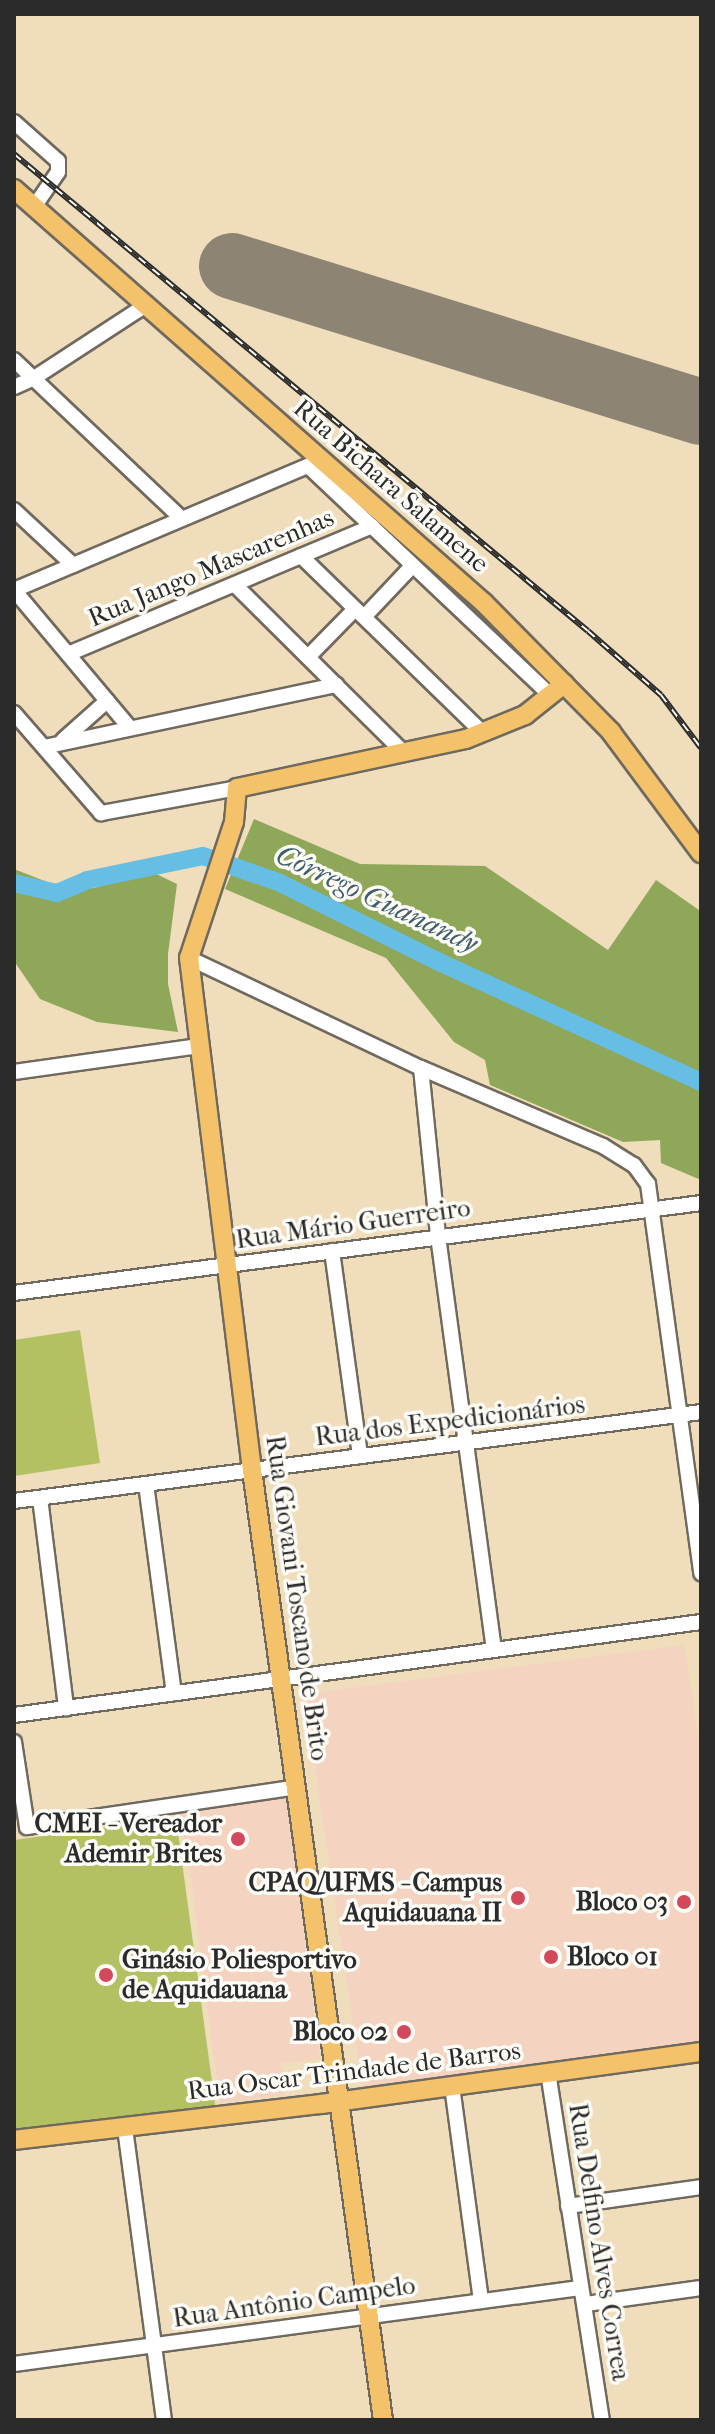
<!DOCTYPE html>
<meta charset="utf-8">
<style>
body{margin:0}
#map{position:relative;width:715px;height:2434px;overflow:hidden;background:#efddbc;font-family:"IM FELL French Canon",serif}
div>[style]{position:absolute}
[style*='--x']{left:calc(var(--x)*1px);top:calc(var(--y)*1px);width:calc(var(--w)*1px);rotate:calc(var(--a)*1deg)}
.built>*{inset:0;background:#f4d3c1}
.green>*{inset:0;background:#b3c163}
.forest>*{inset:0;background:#8ea759}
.river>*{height:18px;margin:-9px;padding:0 9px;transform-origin:9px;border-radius:9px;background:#67bee4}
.runway>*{height:66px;margin:-33px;padding:0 33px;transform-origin:33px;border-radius:33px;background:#8d8474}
.roads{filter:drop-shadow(2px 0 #70695e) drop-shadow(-2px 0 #70695e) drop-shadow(0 2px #70695e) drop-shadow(0 -2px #70695e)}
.minor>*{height:14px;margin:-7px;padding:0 7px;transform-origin:7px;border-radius:7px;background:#fff}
.major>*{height:18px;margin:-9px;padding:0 9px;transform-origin:9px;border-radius:9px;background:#f3c26a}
.rail>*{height:6px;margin-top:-3px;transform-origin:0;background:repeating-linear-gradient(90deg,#fdfcf7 0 9px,#2b2b2b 0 18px);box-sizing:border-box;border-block:2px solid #2b2b2b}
.dots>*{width:22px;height:22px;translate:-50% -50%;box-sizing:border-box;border:4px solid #fdfcf7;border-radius:50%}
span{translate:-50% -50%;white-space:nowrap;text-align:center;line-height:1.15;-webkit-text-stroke:7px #fdfcf7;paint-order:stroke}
.street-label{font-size:26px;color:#2b2b2b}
.poi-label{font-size:26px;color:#2b2b2b;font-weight:700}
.right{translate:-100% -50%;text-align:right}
.left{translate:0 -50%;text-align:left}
.water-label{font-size:28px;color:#405e6c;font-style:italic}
.frame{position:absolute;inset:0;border:16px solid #2b2b2b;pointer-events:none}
</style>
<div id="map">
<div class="built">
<i style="clip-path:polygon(684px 1645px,701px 1753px,701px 2044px,363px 2089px,304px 1694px)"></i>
<i style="clip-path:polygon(286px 1796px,320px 2059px,281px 2063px,285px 2095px,220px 2103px,191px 1877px,179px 1813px)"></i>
</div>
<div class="green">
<i style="clip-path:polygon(80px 1330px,100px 1463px,14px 1476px,14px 1340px)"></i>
<i style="clip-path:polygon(176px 1818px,216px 2111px,14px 2137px,14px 1840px)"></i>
</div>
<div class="forest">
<i style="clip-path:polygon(254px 819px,360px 864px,485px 866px,608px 950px,656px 880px,699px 910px,701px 1180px,661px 1163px,660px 1140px,623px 1142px,490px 1085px,485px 1060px,454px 1042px,386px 958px,225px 889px)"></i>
<i style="clip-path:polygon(14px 869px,65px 889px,94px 888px,150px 871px,177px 884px,168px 954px,168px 984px,178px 1032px,97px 1022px,40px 999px,14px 961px)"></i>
</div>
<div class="river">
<i style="--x:14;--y:883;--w:44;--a:13.1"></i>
<i style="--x:57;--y:893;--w:33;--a:-23"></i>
<i style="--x:87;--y:880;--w:118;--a:-11.7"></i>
<i style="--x:203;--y:856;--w:79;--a:19.1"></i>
<i style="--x:278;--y:882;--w:178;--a:26.4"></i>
<i style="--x:437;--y:961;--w:290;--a:24.6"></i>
</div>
<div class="runway">
<i style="--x:232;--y:266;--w:491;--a:17.3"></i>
</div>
<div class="roads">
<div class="minor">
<i style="--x:14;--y:122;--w:59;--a:41.6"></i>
<i style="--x:58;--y:161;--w:11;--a:90"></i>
<i style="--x:58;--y:172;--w:42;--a:124.4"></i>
<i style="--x:14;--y:360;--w:231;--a:43.4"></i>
<i style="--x:14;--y:387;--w:22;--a:-24"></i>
<i style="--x:34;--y:378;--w:134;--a:-33.1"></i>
<i style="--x:308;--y:466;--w:333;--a:43.4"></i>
<i style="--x:14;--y:510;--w:81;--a:43"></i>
<i style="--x:301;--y:556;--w:252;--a:44.2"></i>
<i style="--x:235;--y:585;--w:237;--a:44.8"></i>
<i style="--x:14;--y:590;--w:334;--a:-22.9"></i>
<i style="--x:14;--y:590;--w:179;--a:50"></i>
<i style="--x:364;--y:617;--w:71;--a:-46.7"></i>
<i style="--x:68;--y:654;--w:330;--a:-22.8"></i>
<i style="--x:308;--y:657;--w:67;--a:-45.6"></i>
<i style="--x:14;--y:713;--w:133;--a:49"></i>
<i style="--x:101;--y:813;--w:138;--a:-10.4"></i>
<i style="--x:63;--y:740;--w:59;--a:-41.6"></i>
<i style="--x:44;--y:747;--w:299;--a:-12"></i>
<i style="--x:189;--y:958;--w:257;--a:25.4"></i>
<i style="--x:421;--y:1068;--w:198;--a:23.2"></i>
<i style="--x:603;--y:1146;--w:36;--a:32"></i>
<i style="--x:634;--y:1165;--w:24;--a:54"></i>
<i style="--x:648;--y:1184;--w:393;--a:82.2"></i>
<i style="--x:421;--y:1068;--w:169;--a:84.2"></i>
<i style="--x:438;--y:1236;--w:417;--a:82.3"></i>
<i style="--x:14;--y:1072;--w:187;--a:-8"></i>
<i style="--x:332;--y:1251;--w:207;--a:82.2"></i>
<i style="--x:14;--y:1293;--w:693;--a:-7.46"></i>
<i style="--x:146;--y:1484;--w:211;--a:82.4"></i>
<i style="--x:40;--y:1498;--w:212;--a:82.9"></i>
<i style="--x:14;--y:1501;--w:693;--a:-7.38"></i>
<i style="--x:14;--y:1715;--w:693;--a:-7.71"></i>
<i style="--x:14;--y:1742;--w:86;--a:81.3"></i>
<i style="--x:27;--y:1827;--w:273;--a:-8.4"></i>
<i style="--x:548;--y:2072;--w:352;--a:81.2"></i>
<i style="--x:452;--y:2086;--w:217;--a:82.3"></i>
<i style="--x:125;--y:2128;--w:295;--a:82.4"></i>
<i style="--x:568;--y:2206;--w:134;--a:-8.1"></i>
<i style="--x:586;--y:2304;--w:116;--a:-7.9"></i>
<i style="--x:14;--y:2364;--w:571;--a:-7.65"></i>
</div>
<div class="major">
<i style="--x:14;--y:189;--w:626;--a:41.38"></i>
<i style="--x:484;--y:603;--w:181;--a:45.4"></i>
<i style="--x:611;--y:732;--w:151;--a:53.4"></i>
<i style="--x:14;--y:2140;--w:309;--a:-6.7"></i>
<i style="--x:321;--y:2104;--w:384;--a:-7.8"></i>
<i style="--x:383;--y:2420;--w:959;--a:-97.85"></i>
<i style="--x:252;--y:1470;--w:516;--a:-97.01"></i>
<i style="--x:189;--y:958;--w:143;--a:-71.7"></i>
<i style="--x:234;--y:822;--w:34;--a:-85"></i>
<i style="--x:237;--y:788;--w:234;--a:-12.1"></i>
<i style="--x:466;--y:739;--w:64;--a:-22.1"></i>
<i style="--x:525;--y:715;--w:50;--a:-38.5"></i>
</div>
</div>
<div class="rail">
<i style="--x:14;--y:154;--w:746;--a:39.73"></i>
<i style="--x:588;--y:631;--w:97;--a:41.2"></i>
<i style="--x:661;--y:695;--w:66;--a:53"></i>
</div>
<div class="dots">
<i style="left:238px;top:1839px;background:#d1495b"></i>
<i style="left:518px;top:1898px;background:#d1495b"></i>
<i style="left:684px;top:1902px;background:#d1495b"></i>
<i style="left:551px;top:1957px;background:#d1495b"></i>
<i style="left:106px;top:1975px;background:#d1495b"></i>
<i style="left:404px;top:2032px;background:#d1495b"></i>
</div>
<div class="street-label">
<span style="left:391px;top:486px;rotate:41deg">Rua Bichara Salamene</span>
<span style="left:211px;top:568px;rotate:-23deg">Rua Jango Mascarenhas</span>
<span style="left:353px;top:1224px;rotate:-8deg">Rua Mário Guerreiro</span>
<span style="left:450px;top:1421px;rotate:-7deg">Rua dos Expedicionários</span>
<span style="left:297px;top:1598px;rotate:82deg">Rua Giovani Toscano de Brito</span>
<span style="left:354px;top:2071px;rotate:-7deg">Rua Oscar Trindade de Barros</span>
<span style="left:599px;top:2242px;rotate:81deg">Rua Delfino Alves Correa</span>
<span style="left:294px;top:2302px;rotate:-8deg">Rua Antônio Campelo</span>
</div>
<div class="poi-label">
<span class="right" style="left:222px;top:1839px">CMEI - Vereador<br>Ademir Brites</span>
<span class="right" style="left:502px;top:1898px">CPAQ/UFMS - Campus<br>Aquidauana II</span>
<span class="right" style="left:668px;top:1902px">Bloco 03</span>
<span class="left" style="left:567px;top:1957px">Bloco 01</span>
<span class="left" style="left:122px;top:1975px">Ginásio Poliesportivo<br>de Aquidauana</span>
<span class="right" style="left:388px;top:2032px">Bloco 02</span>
</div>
<div class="water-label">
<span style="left:377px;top:899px;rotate:25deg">Córrego Guanandy</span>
</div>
<div class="frame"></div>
</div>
